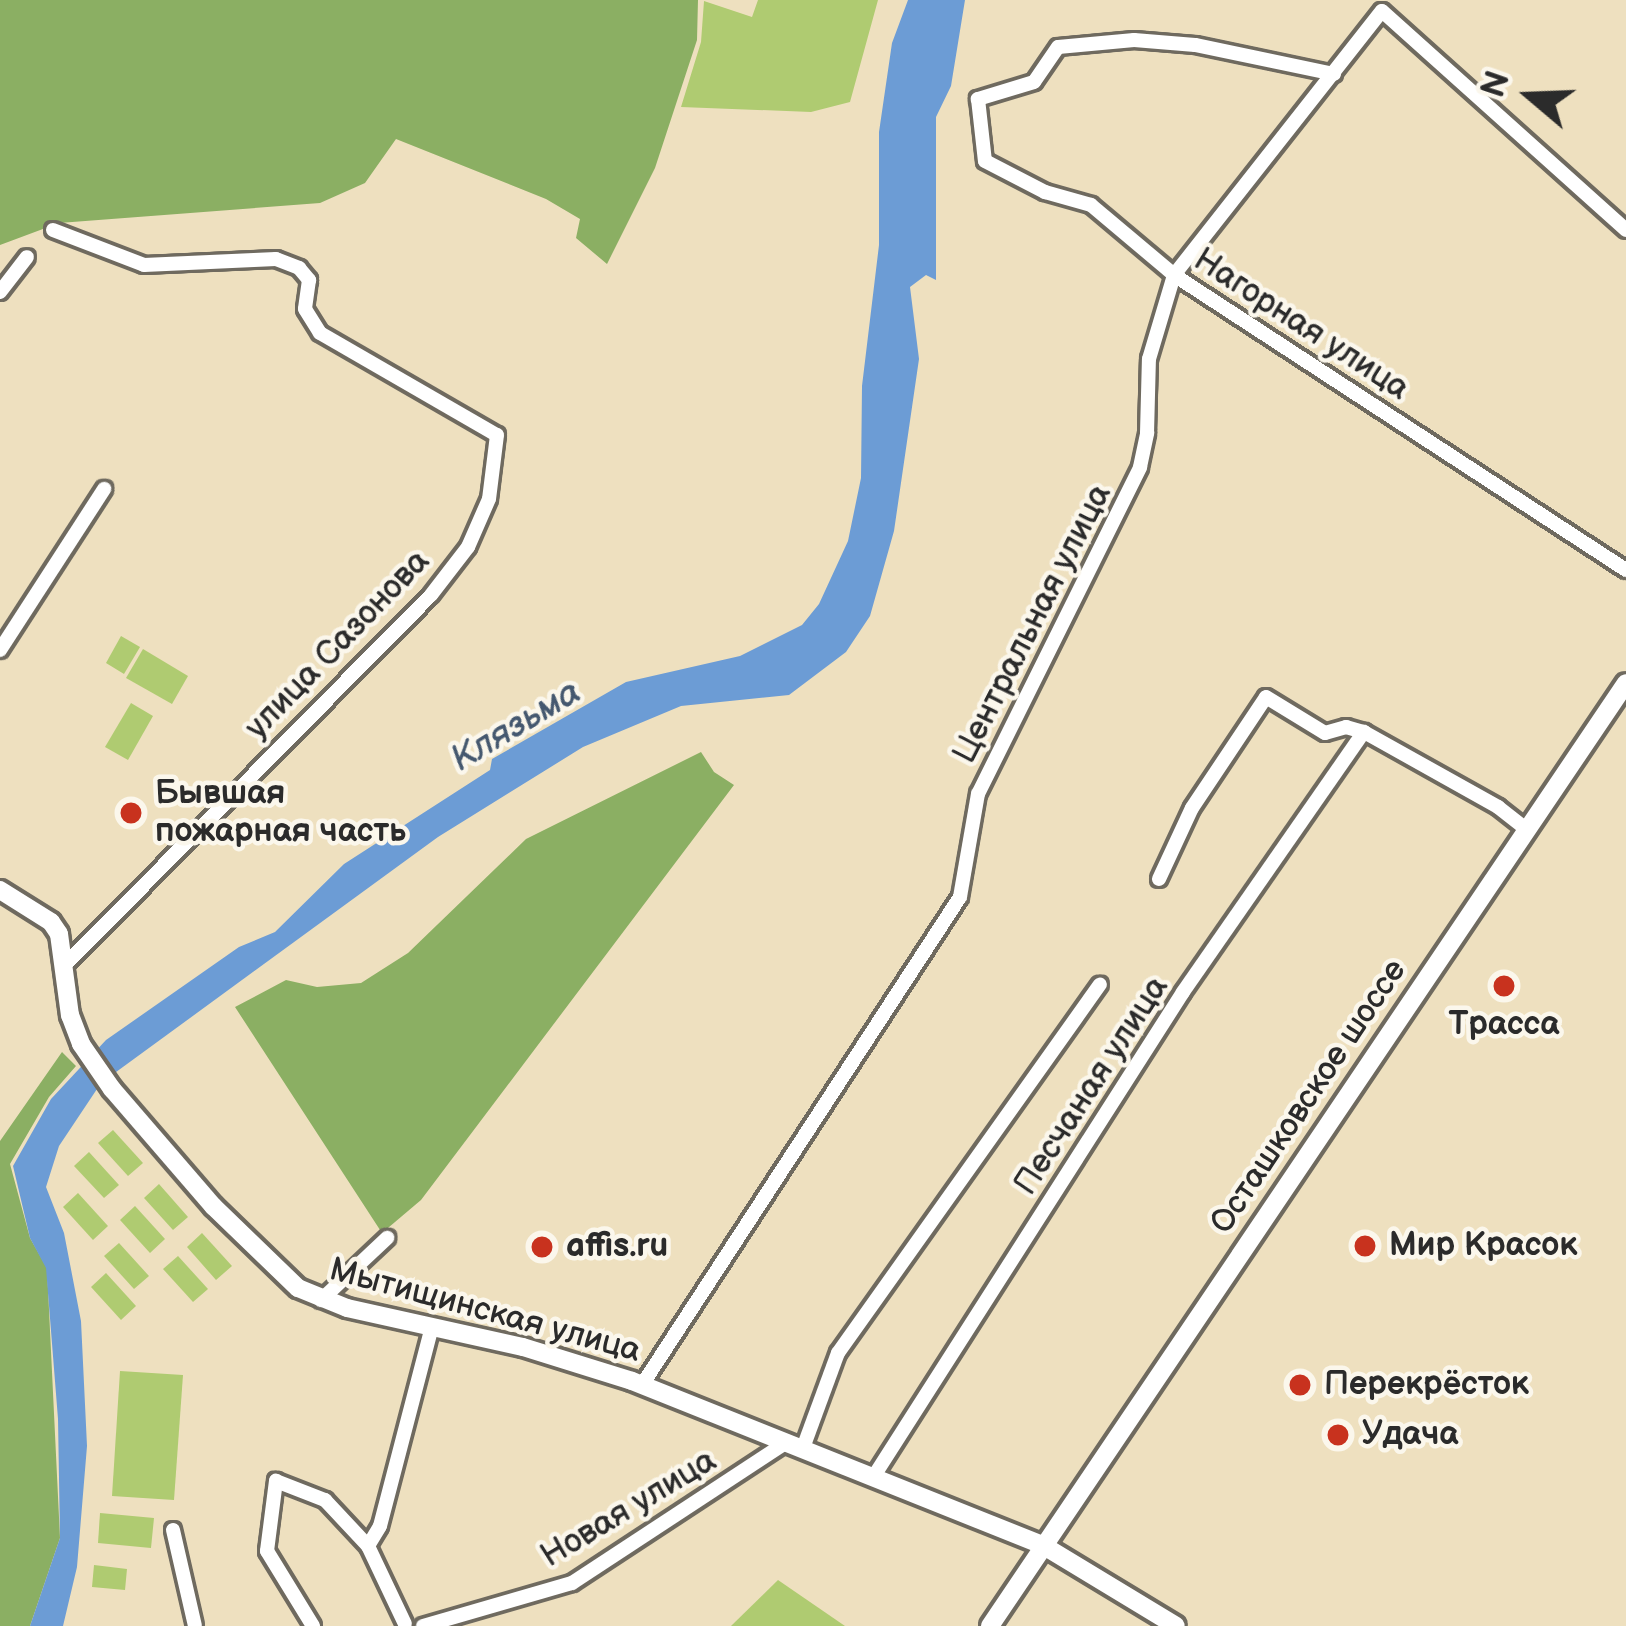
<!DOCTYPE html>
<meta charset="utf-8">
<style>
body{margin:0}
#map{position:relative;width:1626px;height:1626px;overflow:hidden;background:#eee0bf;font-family:"Balsamiq Sans",sans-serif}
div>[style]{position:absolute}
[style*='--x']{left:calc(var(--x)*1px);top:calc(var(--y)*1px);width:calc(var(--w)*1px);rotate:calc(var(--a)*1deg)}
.green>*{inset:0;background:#afcb71}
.forest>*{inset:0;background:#8baf63}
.water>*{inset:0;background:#6c9cd5}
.roads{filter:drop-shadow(3px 0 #6f6a5f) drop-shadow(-3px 0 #6f6a5f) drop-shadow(0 3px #6f6a5f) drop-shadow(0 -3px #6f6a5f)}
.street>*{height:14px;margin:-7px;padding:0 7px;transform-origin:7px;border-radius:7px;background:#fff}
.secondary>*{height:18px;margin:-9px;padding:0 9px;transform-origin:9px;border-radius:9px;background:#fff}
.dots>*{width:33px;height:33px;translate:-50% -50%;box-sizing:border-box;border:6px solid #fbf7ec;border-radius:50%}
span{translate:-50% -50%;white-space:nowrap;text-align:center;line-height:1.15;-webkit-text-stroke:9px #fbf7ec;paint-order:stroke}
.street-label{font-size:33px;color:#2b2b2b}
.poi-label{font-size:33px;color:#2b2b2b;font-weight:700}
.left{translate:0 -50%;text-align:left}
.water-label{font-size:36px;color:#45586f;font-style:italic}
.north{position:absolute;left:1470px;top:36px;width:120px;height:120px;-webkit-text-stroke:9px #fbf7ec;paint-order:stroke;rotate:289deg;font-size:33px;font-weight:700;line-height:48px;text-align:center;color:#2b2b2b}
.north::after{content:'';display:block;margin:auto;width:42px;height:54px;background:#2b2b2b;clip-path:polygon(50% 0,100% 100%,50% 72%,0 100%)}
</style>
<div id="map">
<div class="green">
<i style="clip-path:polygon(758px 0,878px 0,850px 102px,811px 112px,681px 107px,701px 42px,704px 1px,752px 17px)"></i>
<i style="clip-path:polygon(121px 636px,140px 647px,124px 674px,106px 663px)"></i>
<i style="clip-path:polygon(143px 649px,188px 676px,172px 704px,126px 678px)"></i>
<i style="clip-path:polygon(131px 703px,153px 716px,128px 760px,105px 747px)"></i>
<i style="clip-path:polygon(113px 1130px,143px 1163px,128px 1176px,98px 1143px)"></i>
<i style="clip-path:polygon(89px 1152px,119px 1185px,104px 1198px,74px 1166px)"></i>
<i style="clip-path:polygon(159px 1184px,188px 1217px,173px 1230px,144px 1198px)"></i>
<i style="clip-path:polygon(78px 1193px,108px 1226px,93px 1240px,63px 1207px)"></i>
<i style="clip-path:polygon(135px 1206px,165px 1239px,150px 1253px,120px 1220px)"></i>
<i style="clip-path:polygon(202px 1233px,232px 1266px,216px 1280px,187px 1247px)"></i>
<i style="clip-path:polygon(119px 1243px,149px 1276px,134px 1289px,104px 1256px)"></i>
<i style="clip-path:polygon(178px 1256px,208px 1289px,193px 1302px,163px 1269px)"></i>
<i style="clip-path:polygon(106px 1273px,136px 1306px,121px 1320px,91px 1287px)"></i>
<i style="clip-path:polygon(120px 1371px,183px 1375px,174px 1500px,112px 1496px)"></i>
<i style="clip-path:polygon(100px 1513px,154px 1518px,151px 1548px,98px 1543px)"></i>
<i style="clip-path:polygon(94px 1565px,127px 1569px,125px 1590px,92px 1587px)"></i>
<i style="clip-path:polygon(778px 1580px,845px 1626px,731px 1626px)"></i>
</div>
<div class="forest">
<i style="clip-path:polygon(0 0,698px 0,697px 40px,655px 168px,607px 264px,576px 238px,580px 219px,546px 199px,396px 139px,365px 183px,320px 203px,59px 223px,0 245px)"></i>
<i style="clip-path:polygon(701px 752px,714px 772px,734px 785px,421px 1200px,382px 1233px,235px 1007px,286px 980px,317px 987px,361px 983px,408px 953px,526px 839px)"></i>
<i style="clip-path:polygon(62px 1052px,76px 1066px,49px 1097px,10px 1164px,30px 1238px,47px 1268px,60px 1538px,30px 1626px,0 1626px,0 1141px)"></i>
</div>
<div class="water">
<i style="clip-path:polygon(908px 0,965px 0,951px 86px,936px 117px,936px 280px,926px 275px,910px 287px,919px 359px,894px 531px,870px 616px,846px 652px,789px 695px,681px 706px,583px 747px,438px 837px,101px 1083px,59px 1146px,46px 1187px,64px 1233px,81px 1321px,87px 1446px,77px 1567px,63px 1626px,30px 1626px,60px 1538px,58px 1419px,46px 1268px,30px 1238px,13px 1166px,51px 1099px,106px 1040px,239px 947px,275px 932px,344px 864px,490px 770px,492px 759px,626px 682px,740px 656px,802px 625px,819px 604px,848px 541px,861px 478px,862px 386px,879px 245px,879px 132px,892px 43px)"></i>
</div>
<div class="roads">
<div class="street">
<i style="--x:1334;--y:74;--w:142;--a:-168.2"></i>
<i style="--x:1195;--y:45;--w:61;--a:-175.3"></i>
<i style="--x:1134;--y:40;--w:76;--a:174.7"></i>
<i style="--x:1058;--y:47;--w:42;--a:124.4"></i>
<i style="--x:1034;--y:82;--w:59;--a:163.1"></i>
<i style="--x:978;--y:99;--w:62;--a:83.6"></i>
<i style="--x:985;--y:161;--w:68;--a:27.3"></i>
<i style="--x:1045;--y:192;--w:48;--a:15.8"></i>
<i style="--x:1091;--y:205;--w:109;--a:40.1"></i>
<i style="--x:1174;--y:275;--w:540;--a:33.13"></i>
<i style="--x:53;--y:230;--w:97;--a:21"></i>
<i style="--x:144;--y:265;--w:132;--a:-2.6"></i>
<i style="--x:276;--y:259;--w:25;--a:21"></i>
<i style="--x:299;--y:268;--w:16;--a:50"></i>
<i style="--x:309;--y:280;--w:29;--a:98"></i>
<i style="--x:305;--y:309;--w:28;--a:58"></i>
<i style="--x:320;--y:333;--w:204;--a:30"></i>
<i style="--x:497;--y:435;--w:64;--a:97.1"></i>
<i style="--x:489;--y:499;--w:52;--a:113.6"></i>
<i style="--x:468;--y:547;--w:61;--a:127.6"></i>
<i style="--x:431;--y:595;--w:522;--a:134.69"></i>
<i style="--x:0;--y:292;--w:44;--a:-52.4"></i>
<i style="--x:0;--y:650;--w:192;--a:-57.1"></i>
<i style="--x:1159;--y:879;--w:78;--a:-65.1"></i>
<i style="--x:1192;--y:808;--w:133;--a:-56.3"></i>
<i style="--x:1266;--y:697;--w:69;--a:31.4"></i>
<i style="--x:1325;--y:733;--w:22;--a:-16"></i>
<i style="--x:1346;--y:727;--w:19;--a:16"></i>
<i style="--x:1364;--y:732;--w:154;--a:29.2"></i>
<i style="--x:1498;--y:807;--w:36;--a:38"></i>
<i style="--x:321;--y:1300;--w:91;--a:-43.2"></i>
<i style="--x:642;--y:1385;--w:582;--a:-56.91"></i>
<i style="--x:960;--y:897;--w:105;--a:-80.1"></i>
<i style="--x:978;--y:794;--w:365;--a:-63.6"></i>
<i style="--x:1140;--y:467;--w:35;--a:-78"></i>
<i style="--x:1147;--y:433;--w:74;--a:-88.5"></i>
<i style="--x:1149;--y:359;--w:88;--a:-73.4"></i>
<i style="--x:1174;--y:275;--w:336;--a:-51.8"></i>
<i style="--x:1382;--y:11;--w:328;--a:41.9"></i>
<i style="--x:803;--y:1448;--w:101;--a:-69.8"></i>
<i style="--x:838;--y:1353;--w:452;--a:-54.6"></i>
<i style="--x:874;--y:1476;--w:574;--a:-57.44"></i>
<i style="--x:1183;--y:992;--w:317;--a:-55.2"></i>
<i style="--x:173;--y:1530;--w:98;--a:77.1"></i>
<i style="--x:368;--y:1546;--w:23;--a:-59"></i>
<i style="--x:380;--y:1526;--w:206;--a:-75.4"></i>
<i style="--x:313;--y:1626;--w:88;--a:-121.5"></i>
<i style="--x:267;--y:1551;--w:71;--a:-82.7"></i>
<i style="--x:276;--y:1481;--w:53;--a:21.2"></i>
<i style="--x:325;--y:1500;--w:63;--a:46.9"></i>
<i style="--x:368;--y:1546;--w:86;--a:64.6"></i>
<i style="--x:423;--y:1626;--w:155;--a:-16.1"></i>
<i style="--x:572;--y:1583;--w:257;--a:-33.3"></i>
</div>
<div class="secondary">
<i style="--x:0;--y:890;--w:60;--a:32.1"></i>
<i style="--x:51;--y:922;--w:14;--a:56"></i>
<i style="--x:59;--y:934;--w:82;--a:82.3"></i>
<i style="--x:70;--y:1015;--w:31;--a:69"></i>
<i style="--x:81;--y:1044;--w:55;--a:55.4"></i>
<i style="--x:112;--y:1089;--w:155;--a:49.2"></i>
<i style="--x:213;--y:1206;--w:118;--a:44"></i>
<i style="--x:298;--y:1288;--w:53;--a:22.2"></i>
<i style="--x:347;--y:1308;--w:180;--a:12.5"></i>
<i style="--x:523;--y:1347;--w:114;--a:17.3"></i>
<i style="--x:632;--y:1381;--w:444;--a:21.8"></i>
<i style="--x:1044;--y:1546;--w:154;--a:31.2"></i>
<i style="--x:990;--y:1626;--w:1137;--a:-56"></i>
</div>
</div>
<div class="dots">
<i style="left:131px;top:813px;background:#c8321e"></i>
<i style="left:1504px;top:986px;background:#c8321e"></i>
<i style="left:1365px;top:1246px;background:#c8321e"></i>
<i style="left:542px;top:1247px;background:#c8321e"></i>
<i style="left:1300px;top:1385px;background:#c8321e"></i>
<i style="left:1338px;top:1435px;background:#c8321e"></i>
</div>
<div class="street-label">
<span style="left:1301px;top:325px;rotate:33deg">Нагорная улица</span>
<span style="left:1033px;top:624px;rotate:-63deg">Центральная улица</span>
<span style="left:338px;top:645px;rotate:-46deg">улица Сазонова</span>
<span style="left:1092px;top:1086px;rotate:-57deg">Песчаная улица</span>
<span style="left:1309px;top:1097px;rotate:-56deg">Осташковское шоссе</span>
<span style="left:485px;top:1311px;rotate:15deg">Мытищинская улица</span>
<span style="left:629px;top:1509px;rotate:-31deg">Новая улица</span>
</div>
<div class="poi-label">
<span class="left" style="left:155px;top:813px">Бывшая<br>пожарная часть</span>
<span style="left:1504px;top:1025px">Трасса</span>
<span class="left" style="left:1389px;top:1246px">Мир Красок</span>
<span class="left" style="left:566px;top:1247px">affis.ru</span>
<span class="left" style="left:1324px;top:1385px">Перекрёсток</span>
<span class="left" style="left:1362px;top:1435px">Удача</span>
</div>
<div class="water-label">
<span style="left:516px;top:726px;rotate:-31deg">Клязьма</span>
</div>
<div class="north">N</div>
</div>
